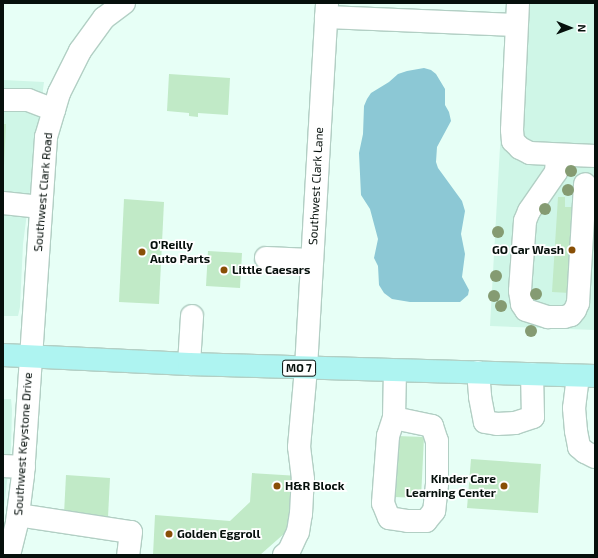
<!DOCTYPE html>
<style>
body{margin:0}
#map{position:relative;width:598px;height:558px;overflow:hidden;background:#e7fff6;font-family:"Exo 2",sans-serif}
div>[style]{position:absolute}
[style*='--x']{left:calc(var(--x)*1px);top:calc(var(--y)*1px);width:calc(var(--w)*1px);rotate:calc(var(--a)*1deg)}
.built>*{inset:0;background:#cff6e7}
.water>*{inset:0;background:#8cc8d5}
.building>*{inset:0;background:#c1eac7}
.roads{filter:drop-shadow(1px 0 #b2cfc4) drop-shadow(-1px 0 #b2cfc4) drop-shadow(0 1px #b2cfc4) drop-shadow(0 -1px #b2cfc4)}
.minor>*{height:22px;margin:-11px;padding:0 11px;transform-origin:11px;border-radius:11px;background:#fff}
.major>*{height:22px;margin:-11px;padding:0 11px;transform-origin:11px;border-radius:11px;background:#aef4f1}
.trees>*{width:12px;height:12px;margin:-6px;border-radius:50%;background:#859b72}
.dots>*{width:11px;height:11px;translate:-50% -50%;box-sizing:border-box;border:2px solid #fff;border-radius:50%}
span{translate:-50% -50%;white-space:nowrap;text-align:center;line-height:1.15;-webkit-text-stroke:3.5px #fff;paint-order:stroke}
.shield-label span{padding:1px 3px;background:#fff;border:1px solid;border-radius:3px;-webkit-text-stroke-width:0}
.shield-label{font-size:11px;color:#06100c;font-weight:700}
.street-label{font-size:12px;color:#06100c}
.poi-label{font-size:12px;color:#06100c;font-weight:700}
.left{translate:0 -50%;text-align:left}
.right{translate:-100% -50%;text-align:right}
.frame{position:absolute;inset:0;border:4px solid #06100c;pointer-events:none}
.north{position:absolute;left:550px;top:8px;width:40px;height:40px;-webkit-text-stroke:3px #fff;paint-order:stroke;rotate:91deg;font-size:11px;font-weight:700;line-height:16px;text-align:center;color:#06100c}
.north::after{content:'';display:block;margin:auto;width:14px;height:18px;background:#06100c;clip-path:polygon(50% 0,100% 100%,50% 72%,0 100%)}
</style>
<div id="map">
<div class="built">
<i style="clip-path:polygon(508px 3px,595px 3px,595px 330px,490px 326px)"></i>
<i style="clip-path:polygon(3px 80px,44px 82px,23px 244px,20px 307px,18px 316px,3px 316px)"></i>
<i style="clip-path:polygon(3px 399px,11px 399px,12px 409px,11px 448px,3px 516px)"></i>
</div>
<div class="water">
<i style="clip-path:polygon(424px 68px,431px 70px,436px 74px,445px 89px,445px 105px,449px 112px,451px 121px,437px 147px,436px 162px,438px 168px,462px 201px,465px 211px,461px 234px,465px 254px,462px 277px,469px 290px,468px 295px,460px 302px,410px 302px,392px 299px,384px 293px,379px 285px,378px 266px,374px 258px,378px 239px,370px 209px,361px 195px,359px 153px,363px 134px,364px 106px,367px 99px,371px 93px,389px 82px,398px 74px,407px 71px)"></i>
</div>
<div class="building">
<i style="clip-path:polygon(169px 74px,230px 78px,228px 115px,198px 113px,198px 117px,189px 116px,189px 113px,167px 111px)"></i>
<i style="clip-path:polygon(3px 124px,6px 124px,4px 165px,3px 165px)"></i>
<i style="clip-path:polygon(558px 197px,565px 197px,565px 207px,574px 207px,570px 293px,552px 292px)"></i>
<i style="clip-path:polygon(124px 199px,164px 202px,159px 304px,119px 302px)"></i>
<i style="clip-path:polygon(208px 251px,242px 253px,240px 288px,206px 286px)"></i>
<i style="clip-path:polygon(397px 436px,424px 437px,421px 498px,394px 497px)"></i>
<i style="clip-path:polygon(471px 459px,541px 464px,538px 513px,467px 508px)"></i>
<i style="clip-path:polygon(252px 473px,299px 476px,294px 525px,260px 555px,153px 555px,155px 515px,230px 521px,250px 502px)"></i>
<i style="clip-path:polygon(66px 475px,110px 478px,108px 517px,64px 514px)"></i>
</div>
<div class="roads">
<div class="minor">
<i style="--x:518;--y:3;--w:127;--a:92.7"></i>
<i style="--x:512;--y:130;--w:11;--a:85"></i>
<i style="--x:513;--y:141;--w:10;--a:45"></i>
<i style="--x:520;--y:148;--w:11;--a:27"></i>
<i style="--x:530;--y:153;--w:65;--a:2.6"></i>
<i style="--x:326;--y:17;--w:190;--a:2.4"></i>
<i style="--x:3;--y:100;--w:25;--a:0"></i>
<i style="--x:28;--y:100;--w:28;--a:21"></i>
<i style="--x:557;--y:155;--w:17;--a:93"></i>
<i style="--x:556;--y:172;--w:47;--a:124.7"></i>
<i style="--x:529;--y:211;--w:11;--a:112"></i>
<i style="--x:525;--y:221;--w:70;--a:94.1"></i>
<i style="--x:520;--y:291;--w:13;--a:81"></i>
<i style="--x:522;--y:304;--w:7;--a:56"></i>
<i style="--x:526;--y:310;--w:23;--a:18"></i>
<i style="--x:548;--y:317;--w:16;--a:0"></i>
<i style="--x:564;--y:317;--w:7;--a:-16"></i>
<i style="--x:571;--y:315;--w:6;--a:-51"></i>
<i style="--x:575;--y:310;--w:8;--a:-67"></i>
<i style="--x:578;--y:303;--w:119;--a:-86.6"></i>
<i style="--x:3;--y:203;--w:38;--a:6"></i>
<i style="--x:266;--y:258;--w:45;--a:2.5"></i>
<i style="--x:189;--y:364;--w:48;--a:-86.4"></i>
<i style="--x:478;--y:372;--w:25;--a:85"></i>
<i style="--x:480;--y:397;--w:25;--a:79"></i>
<i style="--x:485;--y:422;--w:12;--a:9"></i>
<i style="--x:497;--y:424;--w:18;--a:-3"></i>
<i style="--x:515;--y:423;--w:19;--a:-18"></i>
<i style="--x:533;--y:417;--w:43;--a:-91.3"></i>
<i style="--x:578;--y:376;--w:32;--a:97"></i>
<i style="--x:574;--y:408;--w:23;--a:85"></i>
<i style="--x:576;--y:431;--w:16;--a:79"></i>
<i style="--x:579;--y:447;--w:8;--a:40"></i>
<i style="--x:585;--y:452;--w:11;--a:27"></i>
<i style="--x:394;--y:418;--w:39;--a:12"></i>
<i style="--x:432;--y:426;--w:16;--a:72"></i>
<i style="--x:437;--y:441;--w:43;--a:90"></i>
<i style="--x:437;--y:484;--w:27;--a:96"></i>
<i style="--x:434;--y:511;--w:13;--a:129"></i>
<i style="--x:426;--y:521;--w:18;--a:180"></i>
<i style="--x:408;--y:521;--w:19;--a:-171"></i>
<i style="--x:389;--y:518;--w:16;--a:-112"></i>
<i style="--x:383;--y:503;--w:67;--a:-85.7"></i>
<i style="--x:388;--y:436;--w:19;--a:-72"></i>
<i style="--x:394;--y:418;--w:47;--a:-88.8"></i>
<i style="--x:3;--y:466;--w:21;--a:3"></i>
<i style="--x:18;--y:515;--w:114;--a:8.6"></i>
<i style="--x:131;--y:532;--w:23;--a:97"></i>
<i style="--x:9;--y:555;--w:34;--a:-76"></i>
<i style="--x:17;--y:522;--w:47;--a:-82.7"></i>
<i style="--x:23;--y:475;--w:339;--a:-86.1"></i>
<i style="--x:46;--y:137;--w:46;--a:-73.5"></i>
<i style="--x:59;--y:93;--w:47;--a:-63.4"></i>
<i style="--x:80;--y:51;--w:41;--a:-54"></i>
<i style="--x:104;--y:18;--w:25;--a:-37"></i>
<i style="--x:284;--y:555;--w:6;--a:-39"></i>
<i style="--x:289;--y:551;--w:21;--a:-65"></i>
<i style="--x:298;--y:532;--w:18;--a:-81"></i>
<i style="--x:301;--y:514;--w:35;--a:-87"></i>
<i style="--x:303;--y:479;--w:32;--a:-97"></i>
<i style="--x:299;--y:447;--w:79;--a:-84.9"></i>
<i style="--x:306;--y:368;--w:366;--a:-86.7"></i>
</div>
<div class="major">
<i style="--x:3;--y:355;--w:186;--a:2.8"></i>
<i style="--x:189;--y:364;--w:406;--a:1.7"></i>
</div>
</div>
<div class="trees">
<i style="left:571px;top:171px"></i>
<i style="left:568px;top:190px"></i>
<i style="left:545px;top:209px"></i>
<i style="left:498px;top:232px"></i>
<i style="left:496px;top:276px"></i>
<i style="left:536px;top:294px"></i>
<i style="left:494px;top:296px"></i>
<i style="left:501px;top:306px"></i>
<i style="left:531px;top:331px"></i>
</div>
<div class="dots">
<i style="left:572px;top:250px;background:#894f06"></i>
<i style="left:142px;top:252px;background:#894f06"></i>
<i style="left:224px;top:270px;background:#894f06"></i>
<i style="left:277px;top:486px;background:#894f06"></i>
<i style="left:504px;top:486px;background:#894f06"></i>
<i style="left:169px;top:534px;background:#894f06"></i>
</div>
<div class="shield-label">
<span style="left:299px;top:368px">MO 7</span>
</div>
<div class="street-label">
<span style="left:316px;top:186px;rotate:-87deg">Southwest Clark Lane</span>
<span style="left:43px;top:192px;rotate:-85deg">Southwest Clark Road</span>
<span style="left:23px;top:444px;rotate:-86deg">Southwest Keystone Drive</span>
</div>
<div class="poi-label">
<span class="left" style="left:150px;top:252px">O'Reilly<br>Auto Parts</span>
<span class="right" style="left:564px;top:250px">GO Car Wash</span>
<span class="left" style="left:232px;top:270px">Little Caesars</span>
<span class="right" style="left:496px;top:486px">Kinder Care<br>Learning Center</span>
<span class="left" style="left:285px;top:486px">H&amp;R Block</span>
<span class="left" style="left:177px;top:534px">Golden Eggroll</span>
</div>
<div class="frame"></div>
<div class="north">N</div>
</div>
